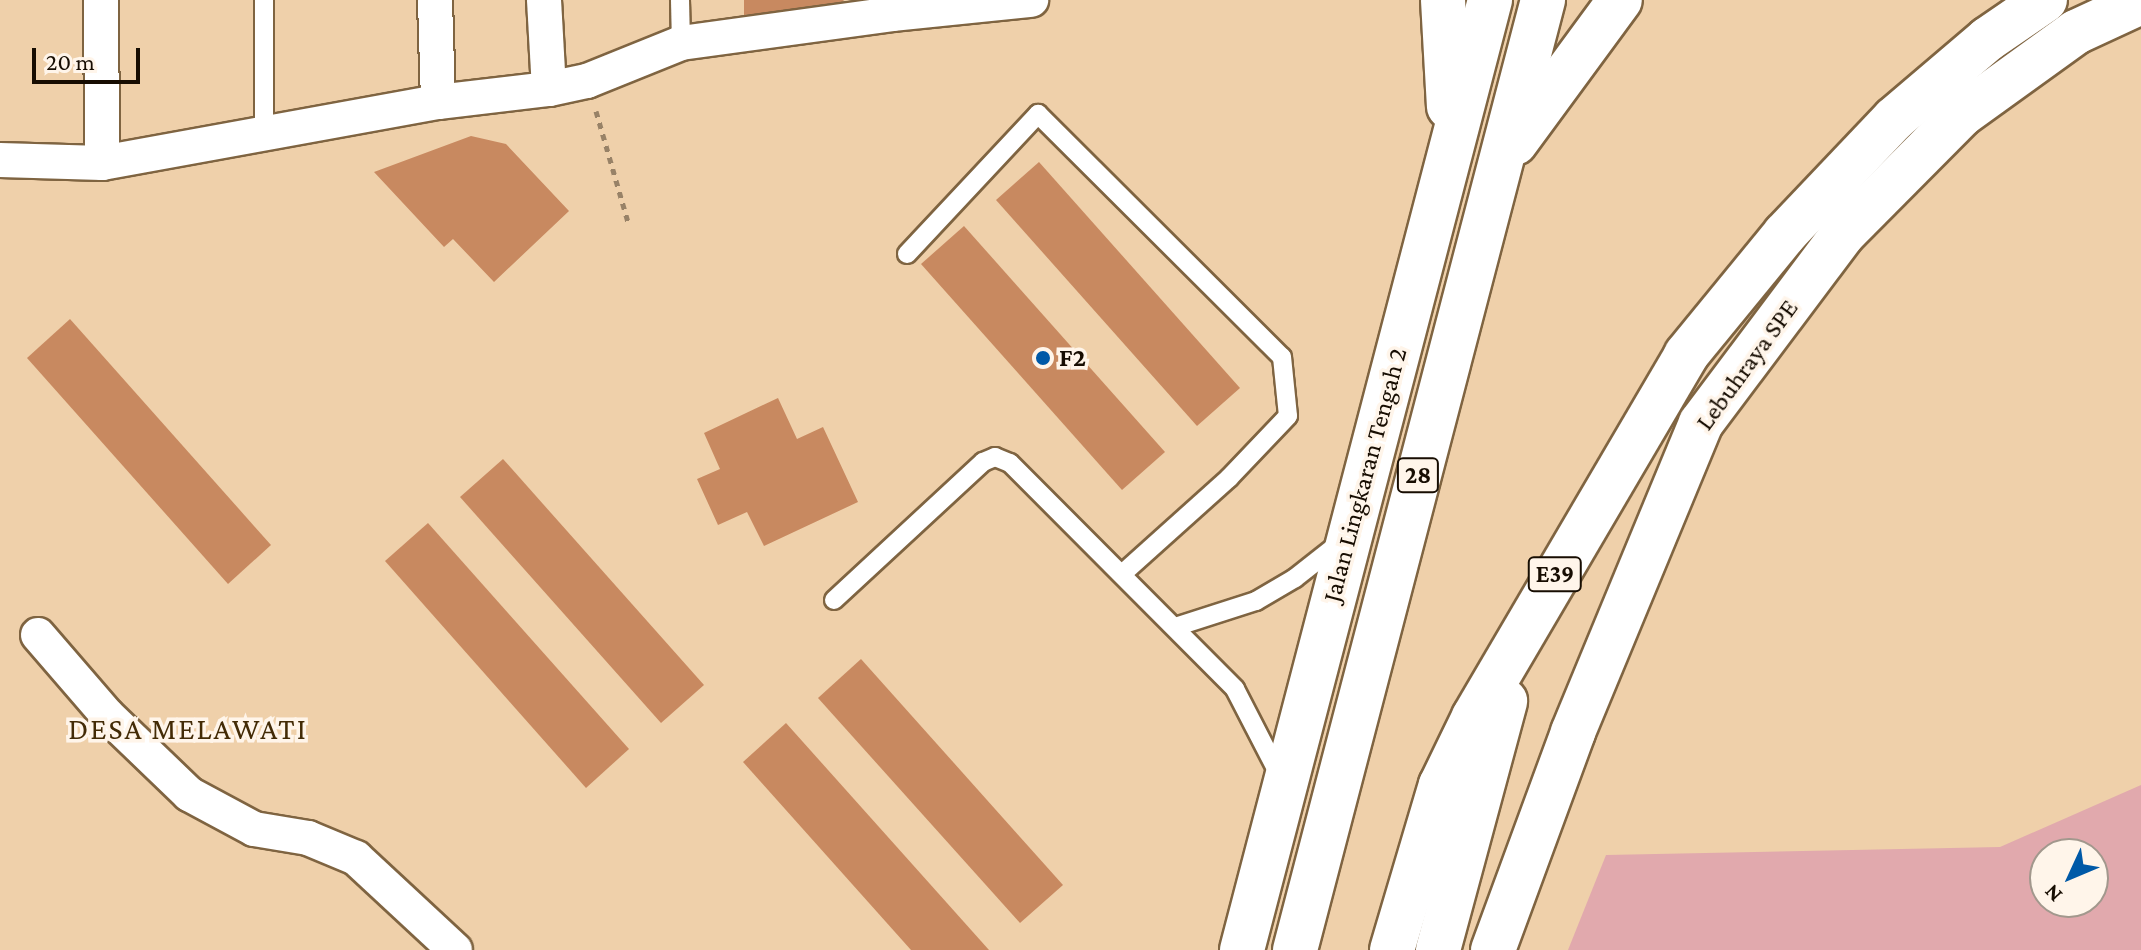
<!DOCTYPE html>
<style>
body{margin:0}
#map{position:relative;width:2141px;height:950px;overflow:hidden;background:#efd0aa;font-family:"Crimson Pro",serif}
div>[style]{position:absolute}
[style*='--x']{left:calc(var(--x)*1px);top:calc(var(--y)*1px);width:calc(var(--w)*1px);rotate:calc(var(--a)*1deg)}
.green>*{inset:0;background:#e1a9ad}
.building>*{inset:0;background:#c88960}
.path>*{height:5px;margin-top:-2.5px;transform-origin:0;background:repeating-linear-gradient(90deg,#988267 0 6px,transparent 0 12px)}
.roads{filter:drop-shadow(2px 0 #7f6441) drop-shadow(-2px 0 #7f6441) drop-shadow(0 2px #7f6441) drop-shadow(0 -2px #7f6441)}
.lane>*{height:18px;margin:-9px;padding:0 9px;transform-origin:9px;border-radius:9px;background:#fff}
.street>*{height:34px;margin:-17px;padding:0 17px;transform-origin:17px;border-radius:17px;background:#fff}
.highway>*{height:44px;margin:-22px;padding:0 22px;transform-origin:22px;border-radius:22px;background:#fff}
.dots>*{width:22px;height:22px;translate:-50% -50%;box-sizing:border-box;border:4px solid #fff5ea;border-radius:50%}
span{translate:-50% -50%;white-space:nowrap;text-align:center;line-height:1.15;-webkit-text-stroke:7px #fff5ea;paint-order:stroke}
.shield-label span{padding:2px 6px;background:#fff5ea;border:2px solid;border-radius:6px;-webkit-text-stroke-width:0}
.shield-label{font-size:24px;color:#170d02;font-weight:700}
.poi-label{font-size:26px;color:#170d02;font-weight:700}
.left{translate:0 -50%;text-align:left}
.street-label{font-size:26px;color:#170d02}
.quarter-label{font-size:30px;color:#432b06;letter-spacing:2px}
.north{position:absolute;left:2029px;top:838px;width:80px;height:80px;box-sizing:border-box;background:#fff5ea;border:2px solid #a2988d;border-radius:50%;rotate:226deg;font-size:22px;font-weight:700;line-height:32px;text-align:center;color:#170d02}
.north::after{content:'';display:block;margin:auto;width:28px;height:36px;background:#0059a7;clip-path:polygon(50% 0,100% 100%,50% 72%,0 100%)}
.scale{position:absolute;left:32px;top:48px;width:108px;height:36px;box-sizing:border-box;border:4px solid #170d02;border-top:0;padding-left:10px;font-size:24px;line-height:28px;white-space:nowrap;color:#170d02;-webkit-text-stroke:6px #fff5ea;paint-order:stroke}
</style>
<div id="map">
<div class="green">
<i style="clip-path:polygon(evenodd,2141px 785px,2141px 950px,1568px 950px,1606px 855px,2000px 847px,2141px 785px,2045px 854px,2093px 854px,2093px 902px,2045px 902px,2045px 854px)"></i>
</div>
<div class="building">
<i style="clip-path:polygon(744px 0,844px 0,838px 7px,744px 15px)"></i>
<i style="clip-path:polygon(471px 136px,506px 144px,569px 211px,494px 282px,453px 239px,444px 247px,374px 172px)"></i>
<i style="clip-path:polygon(1039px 162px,1240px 388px,1197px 426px,996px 200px)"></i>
<i style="clip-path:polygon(964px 226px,1165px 452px,1122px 490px,921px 264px)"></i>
<i style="clip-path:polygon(70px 319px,271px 545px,228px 584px,27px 358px)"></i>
<i style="clip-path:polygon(778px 398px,797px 439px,823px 427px,858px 502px,764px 546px,747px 512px,718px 525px,697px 479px,720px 469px,704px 433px)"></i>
<i style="clip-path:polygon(503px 459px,704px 685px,661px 723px,460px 497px)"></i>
<i style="clip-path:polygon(428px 523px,629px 749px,586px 788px,385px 561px)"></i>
<i style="clip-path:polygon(861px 659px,1063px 885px,1020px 923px,818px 698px)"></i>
<i style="clip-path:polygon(786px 723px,989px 950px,911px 950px,743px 762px)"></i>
</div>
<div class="path">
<i style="--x:596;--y:111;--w:116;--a:73.9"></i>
</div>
<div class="roads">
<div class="lane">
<i style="--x:264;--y:0;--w:133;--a:90"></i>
<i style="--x:680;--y:0;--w:43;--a:88.7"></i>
<i style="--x:907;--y:254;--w:192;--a:-46.9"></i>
<i style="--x:1038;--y:114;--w:344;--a:44.9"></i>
<i style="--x:1282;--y:357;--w:59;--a:84.2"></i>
<i style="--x:1288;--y:416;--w:86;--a:133.6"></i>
<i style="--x:1229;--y:478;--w:144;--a:138.1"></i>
<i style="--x:834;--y:600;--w:203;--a:-42.8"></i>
<i style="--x:983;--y:462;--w:13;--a:-23"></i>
<i style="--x:995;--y:457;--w:16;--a:22"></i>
<i style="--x:1010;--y:463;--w:319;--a:45.1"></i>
<i style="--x:1235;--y:689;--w:98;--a:62.7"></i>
<i style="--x:1175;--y:627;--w:85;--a:-17.8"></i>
<i style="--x:1256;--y:601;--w:45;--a:-30.5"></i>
<i style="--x:1295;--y:578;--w:60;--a:-38.2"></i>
</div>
<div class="street">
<i style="--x:101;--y:0;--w:163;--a:89.6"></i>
<i style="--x:435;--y:0;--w:102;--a:88.3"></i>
<i style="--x:544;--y:0;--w:89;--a:86.8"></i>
<i style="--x:0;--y:160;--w:102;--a:1.7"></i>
<i style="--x:102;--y:163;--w:341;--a:-10.3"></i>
<i style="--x:438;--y:102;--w:112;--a:-6.7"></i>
<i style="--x:549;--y:89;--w:39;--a:-12"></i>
<i style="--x:587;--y:81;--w:101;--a:-22"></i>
<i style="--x:681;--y:43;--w:213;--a:-7.8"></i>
<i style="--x:892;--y:14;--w:140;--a:-5.8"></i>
<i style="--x:38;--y:635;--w:106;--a:49.2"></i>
<i style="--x:107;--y:715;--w:114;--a:43.9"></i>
<i style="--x:189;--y:794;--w:74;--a:28.3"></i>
<i style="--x:254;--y:829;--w:55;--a:9.5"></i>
<i style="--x:308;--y:838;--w:52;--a:22.6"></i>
<i style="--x:356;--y:858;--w:135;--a:42.9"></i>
</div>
<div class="highway">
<i style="--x:1443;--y:0;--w:107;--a:86.8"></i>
<i style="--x:1515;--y:143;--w:177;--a:-53.7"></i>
<i style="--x:1242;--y:950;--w:982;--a:-75.37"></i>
<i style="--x:1295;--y:950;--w:982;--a:-75.37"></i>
<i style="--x:1392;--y:950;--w:172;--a:-73.5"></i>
<i style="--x:1441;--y:785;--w:76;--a:-64.1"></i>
<i style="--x:1474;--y:717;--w:420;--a:-59.6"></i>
<i style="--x:1686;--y:355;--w:156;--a:-50.7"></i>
<i style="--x:1785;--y:234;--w:158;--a:-46.5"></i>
<i style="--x:1894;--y:119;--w:123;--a:-40.4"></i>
<i style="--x:1988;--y:39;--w:69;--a:-34.4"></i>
<i style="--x:1438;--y:950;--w:258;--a:-74.9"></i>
<i style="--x:1493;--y:950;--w:232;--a:-69.8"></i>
<i style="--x:1573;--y:732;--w:334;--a:-67.5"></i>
<i style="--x:1701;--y:423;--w:235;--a:-53.1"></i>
<i style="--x:1842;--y:235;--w:169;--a:-45.2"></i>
<i style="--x:1961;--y:115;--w:142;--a:-35.8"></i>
<i style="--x:2076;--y:32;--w:72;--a:-24.8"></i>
</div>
</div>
<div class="dots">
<i style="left:1043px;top:358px;background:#0059a7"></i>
</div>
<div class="shield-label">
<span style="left:1418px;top:475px">28</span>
<span style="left:1555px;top:574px">E39</span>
</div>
<div class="poi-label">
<span class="left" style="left:1059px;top:358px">F2</span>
</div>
<div class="street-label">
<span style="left:1747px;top:365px;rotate:-54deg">Lebuhraya SPE</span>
<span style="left:1365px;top:475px;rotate:-75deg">Jalan Lingkaran Tengah 2</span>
</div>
<div class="quarter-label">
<span style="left:188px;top:729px">DESA MELAWATI</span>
</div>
<div class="north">N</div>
<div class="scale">20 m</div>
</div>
